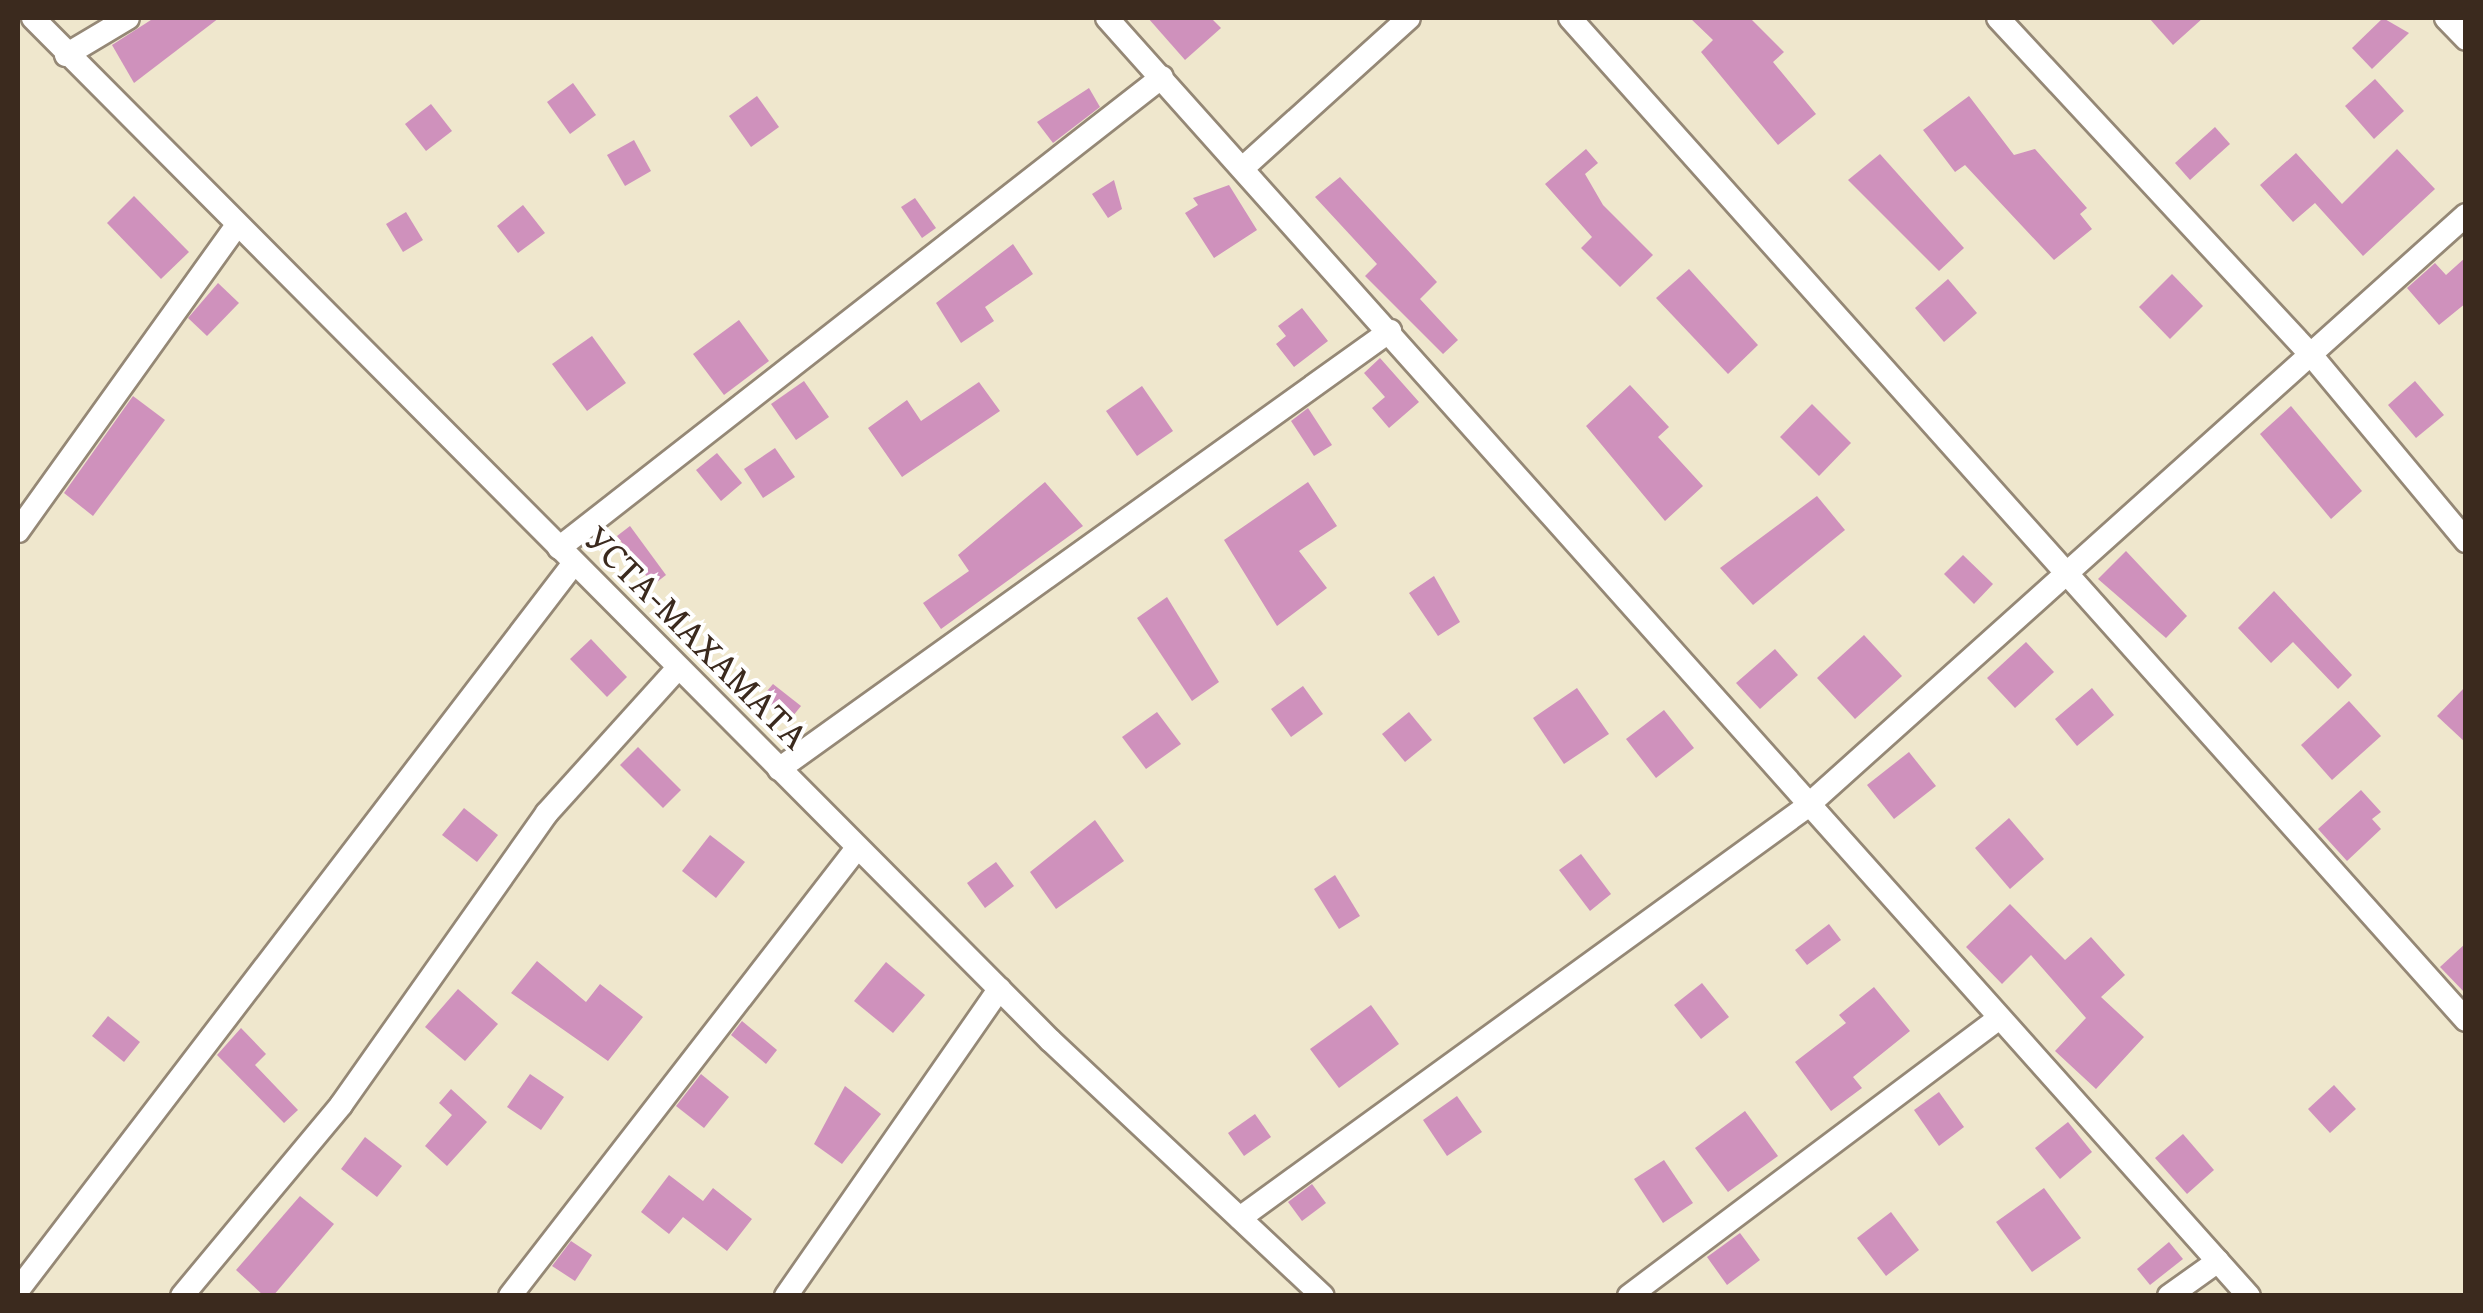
<!DOCTYPE html>
<meta charset="utf-8">
<style>
body{margin:0}
#map{position:relative;width:2483px;height:1313px;overflow:hidden;background:#efe7cd;font-family:"Gentium Book Plus",serif}
div>[style]{position:absolute}
[style*='--x']{left:calc(var(--x)*1px);top:calc(var(--y)*1px);width:calc(var(--w)*1px);rotate:calc(var(--a)*1deg)}
.building>*{inset:0;background:#cf91bc}
.roads{filter:drop-shadow(2px 0 #958876) drop-shadow(-2px 0 #958876) drop-shadow(0 2px #958876) drop-shadow(0 -2px #958876)}
.minor>*{height:22px;margin:-11px;padding:0 11px;transform-origin:11px;border-radius:11px;background:#fff}
span{translate:-50% -50%;white-space:nowrap;text-align:center;line-height:1.15;-webkit-text-stroke:8px #fff;paint-order:stroke}
.street-label{font-size:38px;color:#3b2a1e}
.frame{position:absolute;inset:0;border:20px solid #3b2a1e;pointer-events:none}
</style>
<div id="map">
<div class="building">
<i style="clip-path:polygon(154px 18px,219px 18px,134px 83px,112px 45px)"></i>
<i style="clip-path:polygon(1148px 18px,1211px 18px,1221px 28px,1185px 60px)"></i>
<i style="clip-path:polygon(1690px 18px,1750px 18px,1784px 52px,1773px 62px,1816px 114px,1778px 145px,1701px 52px,1713px 40px)"></i>
<i style="clip-path:polygon(2149px 18px,2203px 18px,2173px 45px)"></i>
<i style="clip-path:polygon(2383px 18px,2409px 33px,2372px 69px,2352px 48px)"></i>
<i style="clip-path:polygon(2375px 79px,2404px 111px,2374px 139px,2345px 106px)"></i>
<i style="clip-path:polygon(573px 83px,596px 115px,570px 134px,547px 102px)"></i>
<i style="clip-path:polygon(1089px 88px,1100px 107px,1053px 143px,1037px 122px)"></i>
<i style="clip-path:polygon(757px 96px,779px 127px,751px 147px,729px 116px)"></i>
<i style="clip-path:polygon(1969px 96px,2014px 155px,2035px 149px,2087px 208px,2080px 214px,2092px 229px,2054px 260px,1965px 165px,1955px 172px,1923px 130px)"></i>
<i style="clip-path:polygon(431px 104px,452px 131px,426px 151px,405px 124px)"></i>
<i style="clip-path:polygon(2215px 127px,2230px 144px,2190px 180px,2175px 163px)"></i>
<i style="clip-path:polygon(634px 140px,651px 171px,625px 186px,607px 155px)"></i>
<i style="clip-path:polygon(1586px 149px,1598px 163px,1585px 174px,1603px 205px,1653px 255px,1620px 287px,1581px 248px,1592px 237px,1545px 184px)"></i>
<i style="clip-path:polygon(2397px 149px,2435px 189px,2363px 256px,2315px 203px,2293px 222px,2260px 185px,2296px 153px,2342px 204px)"></i>
<i style="clip-path:polygon(1880px 154px,1964px 248px,1939px 271px,1848px 180px)"></i>
<i style="clip-path:polygon(1340px 177px,1437px 282px,1420px 299px,1458px 340px,1443px 354px,1365px 276px,1377px 264px,1315px 197px)"></i>
<i style="clip-path:polygon(1114px 180px,1122px 209px,1108px 218px,1092px 194px)"></i>
<i style="clip-path:polygon(1229px 185px,1257px 230px,1214px 258px,1185px 213px,1198px 205px,1193px 198px)"></i>
<i style="clip-path:polygon(134px 196px,189px 252px,161px 279px,107px 223px)"></i>
<i style="clip-path:polygon(915px 198px,936px 228px,922px 238px,901px 207px)"></i>
<i style="clip-path:polygon(523px 205px,545px 233px,518px 253px,497px 226px)"></i>
<i style="clip-path:polygon(406px 212px,423px 240px,403px 252px,386px 224px)"></i>
<i style="clip-path:polygon(1013px 244px,1033px 274px,985px 307px,994px 321px,961px 343px,936px 303px)"></i>
<i style="clip-path:polygon(2466px 257px,2466px 303px,2439px 325px,2407px 288px,2435px 263px,2446px 275px)"></i>
<i style="clip-path:polygon(1689px 269px,1758px 345px,1728px 374px,1656px 298px)"></i>
<i style="clip-path:polygon(2172px 274px,2203px 306px,2170px 339px,2139px 307px)"></i>
<i style="clip-path:polygon(1948px 279px,1977px 313px,1944px 342px,1915px 308px)"></i>
<i style="clip-path:polygon(218px 283px,239px 303px,207px 336px,188px 318px)"></i>
<i style="clip-path:polygon(1302px 308px,1328px 341px,1294px 367px,1276px 344px,1286px 336px,1278px 326px)"></i>
<i style="clip-path:polygon(739px 320px,769px 361px,724px 395px,693px 354px)"></i>
<i style="clip-path:polygon(592px 336px,626px 383px,587px 411px,552px 364px)"></i>
<i style="clip-path:polygon(1380px 358px,1419px 402px,1389px 428px,1372px 408px,1385px 397px,1364px 373px)"></i>
<i style="clip-path:polygon(804px 381px,829px 417px,796px 440px,771px 404px)"></i>
<i style="clip-path:polygon(2415px 381px,2444px 415px,2416px 438px,2388px 405px)"></i>
<i style="clip-path:polygon(979px 382px,1000px 411px,902px 477px,868px 428px,907px 400px,921px 421px)"></i>
<i style="clip-path:polygon(1630px 385px,1669px 427px,1658px 437px,1703px 486px,1665px 521px,1586px 426px)"></i>
<i style="clip-path:polygon(1142px 386px,1173px 431px,1137px 456px,1106px 411px)"></i>
<i style="clip-path:polygon(133px 396px,165px 420px,93px 516px,64px 493px)"></i>
<i style="clip-path:polygon(1812px 404px,1851px 443px,1819px 476px,1780px 437px)"></i>
<i style="clip-path:polygon(2291px 406px,2362px 491px,2331px 519px,2260px 434px)"></i>
<i style="clip-path:polygon(1308px 408px,1332px 445px,1314px 456px,1291px 421px)"></i>
<i style="clip-path:polygon(775px 448px,795px 477px,763px 498px,744px 469px)"></i>
<i style="clip-path:polygon(717px 453px,742px 483px,721px 501px,696px 470px)"></i>
<i style="clip-path:polygon(1045px 482px,1083px 526px,941px 629px,923px 603px,969px 571px,958px 555px)"></i>
<i style="clip-path:polygon(1308px 482px,1337px 526px,1299px 551px,1327px 588px,1277px 626px,1224px 540px)"></i>
<i style="clip-path:polygon(1817px 496px,1845px 530px,1753px 605px,1720px 568px)"></i>
<i style="clip-path:polygon(630px 526px,666px 575px,653px 585px,617px 536px)"></i>
<i style="clip-path:polygon(2126px 551px,2187px 616px,2166px 638px,2098px 579px)"></i>
<i style="clip-path:polygon(1963px 555px,1993px 584px,1974px 604px,1944px 574px)"></i>
<i style="clip-path:polygon(1434px 576px,1460px 622px,1438px 636px,1409px 593px)"></i>
<i style="clip-path:polygon(2274px 591px,2352px 675px,2338px 689px,2293px 642px,2271px 663px,2238px 628px)"></i>
<i style="clip-path:polygon(1167px 597px,1219px 682px,1192px 701px,1137px 618px)"></i>
<i style="clip-path:polygon(1864px 635px,1902px 676px,1855px 719px,1817px 678px)"></i>
<i style="clip-path:polygon(591px 639px,627px 677px,607px 697px,570px 659px)"></i>
<i style="clip-path:polygon(2026px 642px,2054px 672px,2015px 708px,1987px 678px)"></i>
<i style="clip-path:polygon(1775px 649px,1798px 675px,1760px 709px,1736px 683px)"></i>
<i style="clip-path:polygon(773px 684px,801px 706px,788px 722px,760px 699px)"></i>
<i style="clip-path:polygon(1303px 686px,1323px 714px,1291px 737px,1271px 709px)"></i>
<i style="clip-path:polygon(2466px 686px,2466px 743px,2437px 716px)"></i>
<i style="clip-path:polygon(1577px 688px,1609px 734px,1564px 764px,1533px 718px)"></i>
<i style="clip-path:polygon(2092px 688px,2114px 715px,2077px 746px,2055px 719px)"></i>
<i style="clip-path:polygon(2349px 701px,2381px 736px,2332px 780px,2301px 745px)"></i>
<i style="clip-path:polygon(1664px 710px,1694px 748px,1656px 778px,1626px 739px)"></i>
<i style="clip-path:polygon(1157px 712px,1181px 744px,1146px 769px,1122px 737px)"></i>
<i style="clip-path:polygon(1409px 712px,1432px 740px,1405px 762px,1382px 734px)"></i>
<i style="clip-path:polygon(638px 747px,681px 790px,663px 808px,620px 765px)"></i>
<i style="clip-path:polygon(1909px 752px,1936px 786px,1894px 819px,1867px 785px)"></i>
<i style="clip-path:polygon(2361px 790px,2381px 812px,2372px 819px,2381px 829px,2347px 861px,2318px 829px)"></i>
<i style="clip-path:polygon(464px 808px,498px 835px,477px 862px,442px 835px)"></i>
<i style="clip-path:polygon(2009px 818px,2044px 859px,2010px 889px,1975px 848px)"></i>
<i style="clip-path:polygon(1095px 820px,1124px 861px,1056px 909px,1030px 872px)"></i>
<i style="clip-path:polygon(710px 835px,745px 862px,716px 898px,682px 871px)"></i>
<i style="clip-path:polygon(1581px 854px,1611px 894px,1590px 911px,1559px 870px)"></i>
<i style="clip-path:polygon(996px 862px,1014px 886px,985px 908px,967px 883px)"></i>
<i style="clip-path:polygon(1335px 875px,1360px 916px,1339px 929px,1314px 889px)"></i>
<i style="clip-path:polygon(2010px 904px,2065px 960px,2091px 937px,2125px 975px,2101px 997px,2144px 1037px,2096px 1089px,2055px 1051px,2086px 1018px,2031px 955px,2002px 984px,1966px 947px)"></i>
<i style="clip-path:polygon(1829px 924px,1841px 940px,1807px 965px,1795px 950px)"></i>
<i style="clip-path:polygon(2466px 943px,2466px 994px,2440px 967px)"></i>
<i style="clip-path:polygon(537px 961px,586px 1002px,600px 984px,643px 1017px,608px 1061px,511px 993px)"></i>
<i style="clip-path:polygon(886px 962px,925px 995px,893px 1033px,854px 1001px)"></i>
<i style="clip-path:polygon(1702px 983px,1729px 1017px,1701px 1039px,1674px 1005px)"></i>
<i style="clip-path:polygon(1874px 987px,1910px 1031px,1853px 1077px,1862px 1088px,1831px 1111px,1795px 1062px,1846px 1023px,1839px 1015px)"></i>
<i style="clip-path:polygon(458px 989px,498px 1024px,465px 1061px,425px 1027px)"></i>
<i style="clip-path:polygon(1371px 1005px,1399px 1044px,1339px 1088px,1310px 1049px)"></i>
<i style="clip-path:polygon(108px 1016px,140px 1042px,124px 1062px,92px 1036px)"></i>
<i style="clip-path:polygon(742px 1021px,777px 1050px,766px 1064px,731px 1035px)"></i>
<i style="clip-path:polygon(241px 1028px,266px 1054px,255px 1065px,298px 1110px,284px 1123px,217px 1055px)"></i>
<i style="clip-path:polygon(530px 1074px,564px 1097px,541px 1130px,507px 1107px)"></i>
<i style="clip-path:polygon(701px 1074px,729px 1097px,704px 1128px,676px 1106px)"></i>
<i style="clip-path:polygon(2334px 1085px,2356px 1109px,2330px 1133px,2308px 1109px)"></i>
<i style="clip-path:polygon(845px 1086px,881px 1114px,842px 1164px,814px 1144px)"></i>
<i style="clip-path:polygon(451px 1089px,487px 1122px,447px 1166px,425px 1146px,452px 1115px,439px 1103px)"></i>
<i style="clip-path:polygon(1939px 1092px,1964px 1127px,1939px 1146px,1914px 1110px)"></i>
<i style="clip-path:polygon(1457px 1096px,1482px 1132px,1447px 1156px,1423px 1120px)"></i>
<i style="clip-path:polygon(1745px 1111px,1778px 1156px,1728px 1192px,1695px 1148px)"></i>
<i style="clip-path:polygon(1255px 1114px,1271px 1137px,1244px 1156px,1228px 1133px)"></i>
<i style="clip-path:polygon(2068px 1122px,2092px 1152px,2060px 1179px,2035px 1148px)"></i>
<i style="clip-path:polygon(2183px 1134px,2214px 1170px,2187px 1194px,2155px 1158px)"></i>
<i style="clip-path:polygon(365px 1137px,402px 1166px,377px 1197px,341px 1169px)"></i>
<i style="clip-path:polygon(1664px 1160px,1693px 1203px,1663px 1223px,1634px 1179px)"></i>
<i style="clip-path:polygon(669px 1175px,703px 1201px,713px 1188px,752px 1219px,727px 1251px,683px 1217px,669px 1234px,641px 1212px)"></i>
<i style="clip-path:polygon(1312px 1184px,1326px 1203px,1302px 1221px,1288px 1202px)"></i>
<i style="clip-path:polygon(2044px 1188px,2081px 1238px,2032px 1272px,1996px 1222px)"></i>
<i style="clip-path:polygon(300px 1196px,334px 1224px,273px 1296px,264px 1296px,236px 1270px)"></i>
<i style="clip-path:polygon(1891px 1212px,1919px 1250px,1886px 1276px,1857px 1238px)"></i>
<i style="clip-path:polygon(1740px 1233px,1760px 1260px,1727px 1285px,1707px 1257px)"></i>
<i style="clip-path:polygon(571px 1241px,592px 1255px,575px 1281px,552px 1266px)"></i>
<i style="clip-path:polygon(2169px 1242px,2183px 1259px,2150px 1285px,2137px 1269px)"></i>
</div>
<div class="roads">
<div class="minor">
<i style="--x:33;--y:18;--w:1442;--a:45.14"></i>
<i style="--x:1050;--y:1040;--w:374;--a:43.2"></i>
<i style="--x:1107;--y:18;--w:1714;--a:48.22"></i>
<i style="--x:1570;--y:18;--w:1344;--a:48.2"></i>
<i style="--x:1998;--y:18;--w:461;--a:47.1"></i>
<i style="--x:2312;--y:356;--w:241;--a:50.2"></i>
<i style="--x:2446;--y:18;--w:29;--a:46"></i>
<i style="--x:66;--y:55;--w:72;--a:-30.8"></i>
<i style="--x:1244;--y:167;--w:222;--a:-42.1"></i>
<i style="--x:18;--y:531;--w:375;--a:-54.4"></i>
<i style="--x:559;--y:548;--w:765;--a:-37.99"></i>
<i style="--x:779;--y:769;--w:752;--a:-35.64"></i>
<i style="--x:1240;--y:1218;--w:698;--a:-35.97"></i>
<i style="--x:1805;--y:808;--w:888;--a:-41.9"></i>
<i style="--x:18;--y:1290;--w:915;--a:-52.59"></i>
<i style="--x:182;--y:1296;--w:249;--a:-50.2"></i>
<i style="--x:341;--y:1105;--w:357;--a:-54.8"></i>
<i style="--x:547;--y:813;--w:195;--a:-47.9"></i>
<i style="--x:510;--y:1296;--w:567;--a:-52.24"></i>
<i style="--x:786;--y:1296;--w:374;--a:-55.2"></i>
<i style="--x:1629;--y:1296;--w:461;--a:-36.9"></i>
<i style="--x:2169;--y:1296;--w:60;--a:-35.5"></i>
</div>
</div>
<div class="street-label">
<span style="left:697px;top:637px;rotate:45deg">УСТА-МАХАМАТА</span>
</div>
<div class="frame"></div>
</div>
